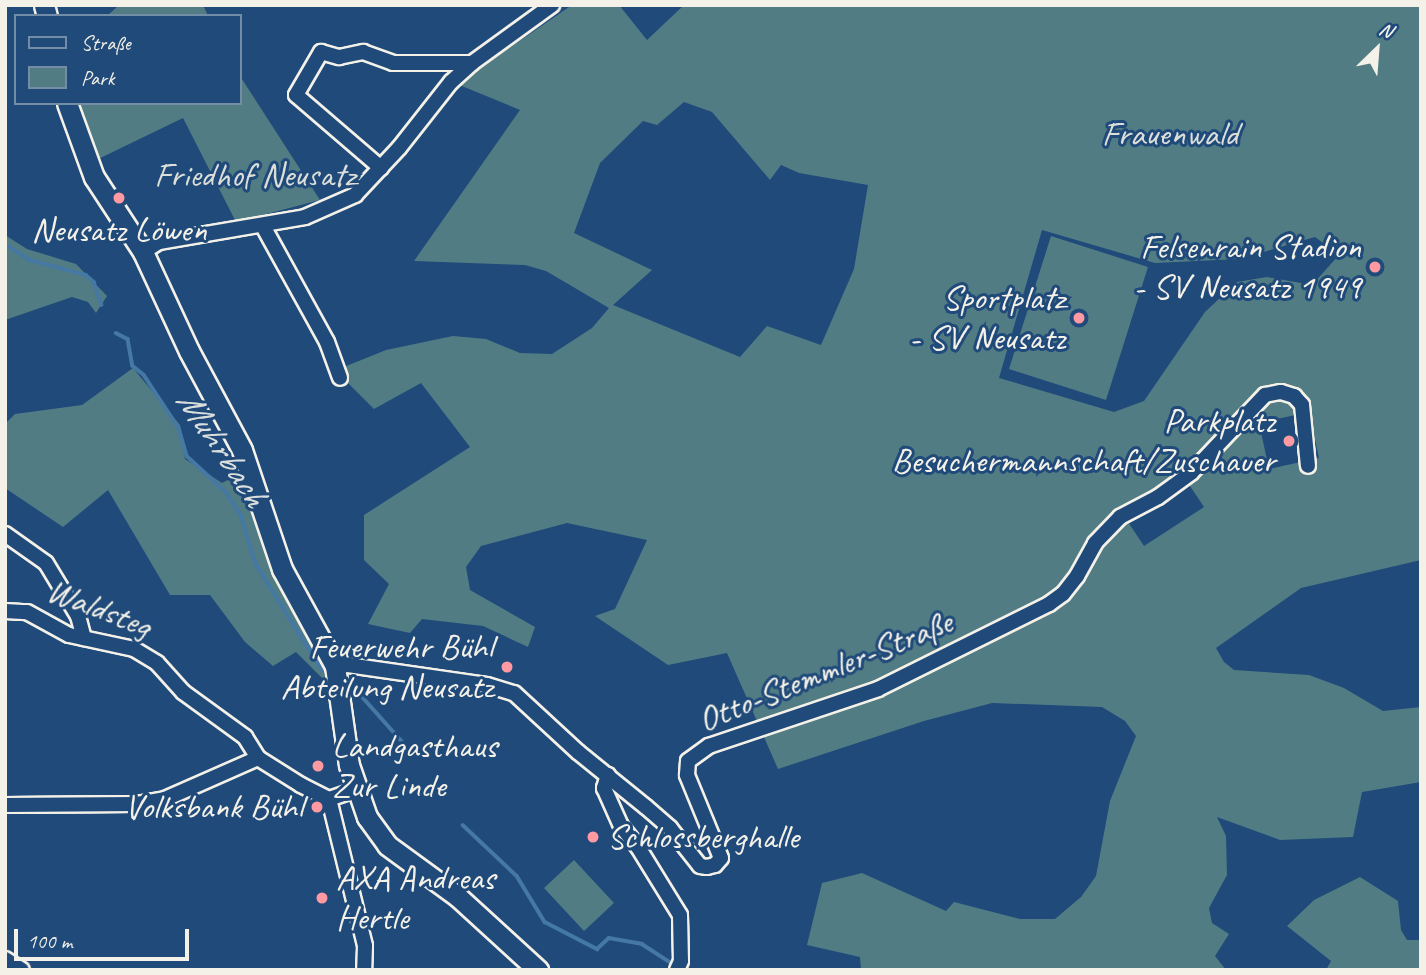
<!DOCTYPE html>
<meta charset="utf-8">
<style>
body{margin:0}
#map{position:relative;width:1426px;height:975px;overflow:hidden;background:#1f4a7a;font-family:Caveat,sans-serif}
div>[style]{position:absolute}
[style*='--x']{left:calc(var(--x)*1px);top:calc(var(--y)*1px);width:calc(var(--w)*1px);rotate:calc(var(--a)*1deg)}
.green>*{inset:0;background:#527c84}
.stream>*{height:3.5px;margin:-1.75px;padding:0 1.75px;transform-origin:1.75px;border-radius:1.75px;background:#4578a2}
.roads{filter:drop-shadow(2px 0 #f4f1e8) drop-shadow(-2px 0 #f4f1e8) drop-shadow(0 2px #f4f1e8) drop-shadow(0 -2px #f4f1e8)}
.minor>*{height:14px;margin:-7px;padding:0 7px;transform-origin:7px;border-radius:7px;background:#1f4a7a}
.major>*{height:19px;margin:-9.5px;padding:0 9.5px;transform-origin:9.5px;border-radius:9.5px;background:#1f4a7a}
.dots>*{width:19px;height:19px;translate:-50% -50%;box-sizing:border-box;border:4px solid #1f4a7a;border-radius:50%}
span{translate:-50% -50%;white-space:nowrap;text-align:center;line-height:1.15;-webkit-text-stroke:6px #1f4a7a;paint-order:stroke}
.park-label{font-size:35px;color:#dcdfd9}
.poi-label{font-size:35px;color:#f4f1e8}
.right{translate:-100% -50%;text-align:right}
.left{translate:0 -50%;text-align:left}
.street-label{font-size:35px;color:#f4f1e8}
.water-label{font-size:37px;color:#dadfde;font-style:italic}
.frame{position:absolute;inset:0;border:7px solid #f4f1e8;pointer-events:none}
.legend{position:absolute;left:14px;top:14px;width:228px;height:91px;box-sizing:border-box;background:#1f4a7a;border:2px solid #748da6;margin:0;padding:9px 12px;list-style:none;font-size:21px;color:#f4f1e8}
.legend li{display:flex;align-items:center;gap:14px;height:35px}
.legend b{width:35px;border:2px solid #748da6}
.north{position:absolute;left:1342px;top:14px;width:70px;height:70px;-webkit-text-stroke:5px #1f4a7a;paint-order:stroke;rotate:25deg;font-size:19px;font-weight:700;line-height:28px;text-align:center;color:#f4f1e8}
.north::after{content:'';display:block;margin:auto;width:24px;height:32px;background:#f4f1e8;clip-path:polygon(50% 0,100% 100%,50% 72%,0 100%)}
.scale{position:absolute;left:14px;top:929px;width:175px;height:32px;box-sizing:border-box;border:4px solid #f4f1e8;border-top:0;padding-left:9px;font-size:21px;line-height:24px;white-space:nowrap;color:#f4f1e8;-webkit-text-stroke:5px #1f4a7a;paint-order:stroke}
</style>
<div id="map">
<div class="green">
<i style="clip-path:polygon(119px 5px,213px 5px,204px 7px,208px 16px,107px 16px)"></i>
<i style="clip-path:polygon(evenodd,572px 5px,619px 5px,647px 40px,684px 5px,1421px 5px,1421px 560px,1301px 588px,1216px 648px,1224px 662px,1234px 670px,1309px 675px,1344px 688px,1383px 711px,1421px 707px,1421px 782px,1362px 792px,1353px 837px,1280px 840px,1217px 817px,1226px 836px,1227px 875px,1209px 908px,1212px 923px,1229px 934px,1215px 956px,1226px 970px,861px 970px,860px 957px,807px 945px,822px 883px,862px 873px,946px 911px,954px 902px,1020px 919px,1055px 919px,1081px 897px,1096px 876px,1110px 801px,1136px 736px,1125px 721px,1102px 707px,992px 703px,924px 721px,778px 769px,727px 653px,668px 665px,595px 616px,615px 609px,647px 540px,567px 523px,481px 546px,466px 567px,470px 590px,535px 627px,528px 647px,483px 626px,422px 619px,410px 633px,368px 624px,389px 584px,364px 560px,364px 515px,470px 447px,421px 383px,374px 409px,342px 377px,339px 369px,386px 350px,453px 336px,486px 339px,520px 353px,552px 354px,592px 328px,609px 308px,546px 271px,525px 265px,414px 261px,520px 110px,457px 84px,572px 5px,684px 102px,712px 112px,770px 180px,781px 165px,799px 173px,868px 185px,854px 269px,821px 345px,767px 326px,740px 357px,613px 305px,652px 270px,574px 233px,600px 163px,643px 121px,657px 125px,684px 102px,572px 5px,1042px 230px,1155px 263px,1239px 259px,1315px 237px,1339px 255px,1312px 285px,1267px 277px,1237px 282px,1205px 312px,1144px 401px,1114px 412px,999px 378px,1042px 230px,572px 5px,1309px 412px,1319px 458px,1269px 469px,1259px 423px,1309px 412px,572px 5px,1188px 483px,1204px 507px,1144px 546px,1128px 522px,1188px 483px)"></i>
<i style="clip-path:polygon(240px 76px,320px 200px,236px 222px,183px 118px,92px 162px,74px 103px,240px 103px)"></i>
<i style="clip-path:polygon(5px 235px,27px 249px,76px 264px,107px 296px,96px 313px,88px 302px,72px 297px,5px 320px)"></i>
<i style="clip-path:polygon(1051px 236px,1148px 267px,1106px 400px,1009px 369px)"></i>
<i style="clip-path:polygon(133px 368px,180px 425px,185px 459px,222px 483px,241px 473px,262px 539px,283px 589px,324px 662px,328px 684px,296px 652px,273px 666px,245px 642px,210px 595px,170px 595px,108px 490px,63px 527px,5px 488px,5px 424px,15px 414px,82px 405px)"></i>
<i style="clip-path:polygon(574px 860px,614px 903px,584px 931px,544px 888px)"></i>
<i style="clip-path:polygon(1360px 877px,1398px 901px,1401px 930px,1407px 940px,1421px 940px,1421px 970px,1326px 970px,1331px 961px,1287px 926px,1314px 900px)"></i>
</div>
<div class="stream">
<i style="--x:5;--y:244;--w:30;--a:33"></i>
<i style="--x:30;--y:260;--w:58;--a:15"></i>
<i style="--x:86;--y:275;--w:11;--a:41"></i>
<i style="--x:94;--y:282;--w:24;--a:71"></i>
<i style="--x:116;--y:333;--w:13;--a:27"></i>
<i style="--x:128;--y:339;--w:27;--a:80"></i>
<i style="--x:133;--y:366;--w:14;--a:39"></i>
<i style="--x:144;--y:375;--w:64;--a:56.6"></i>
<i style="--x:179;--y:428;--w:29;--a:74"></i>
<i style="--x:187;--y:456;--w:53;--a:42.7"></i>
<i style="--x:226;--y:492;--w:27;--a:57"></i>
<i style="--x:241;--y:515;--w:51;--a:73"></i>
<i style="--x:256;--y:564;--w:125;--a:58.1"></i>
<i style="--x:350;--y:683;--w:86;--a:48.3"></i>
<i style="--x:463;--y:825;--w:74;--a:43.4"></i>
<i style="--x:517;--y:876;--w:54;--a:58.7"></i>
<i style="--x:545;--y:922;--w:59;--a:27.4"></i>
<i style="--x:597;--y:949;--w:16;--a:-43"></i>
<i style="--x:609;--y:938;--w:34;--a:10"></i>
<i style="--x:642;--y:944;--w:38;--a:33"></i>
<i style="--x:1041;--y:970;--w:5;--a:0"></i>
</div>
<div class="roads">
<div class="minor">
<i style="--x:381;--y:168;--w:112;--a:-139.3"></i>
<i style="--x:296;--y:95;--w:50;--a:-59.8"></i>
<i style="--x:321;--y:52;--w:19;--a:16"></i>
<i style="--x:339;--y:57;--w:25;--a:-12"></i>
<i style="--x:363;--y:52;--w:32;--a:20"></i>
<i style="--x:393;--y:63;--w:79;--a:0"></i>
<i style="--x:263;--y:226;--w:132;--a:61.1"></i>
<i style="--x:327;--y:342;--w:38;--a:70"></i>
<i style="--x:143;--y:252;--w:19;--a:-32"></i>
<i style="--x:159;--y:242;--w:148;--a:-9.7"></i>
<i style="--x:305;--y:217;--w:55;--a:-23.7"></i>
<i style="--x:355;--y:195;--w:64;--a:-46.9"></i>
<i style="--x:399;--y:148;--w:84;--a:-51.8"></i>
<i style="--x:451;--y:82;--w:28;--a:-42"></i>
<i style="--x:472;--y:63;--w:99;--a:-35.9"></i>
<i style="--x:5;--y:534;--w:50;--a:35.3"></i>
<i style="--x:46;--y:563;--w:62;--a:58.9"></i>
<i style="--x:78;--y:616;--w:23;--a:75"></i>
<i style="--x:5;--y:611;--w:22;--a:3"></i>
<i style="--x:27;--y:612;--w:48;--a:28.7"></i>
<i style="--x:69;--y:635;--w:66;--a:12.2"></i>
<i style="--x:134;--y:649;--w:27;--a:31"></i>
<i style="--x:157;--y:663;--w:39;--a:48"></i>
<i style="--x:183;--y:692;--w:77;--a:36"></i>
<i style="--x:245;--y:737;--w:25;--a:58"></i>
<i style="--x:258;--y:758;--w:51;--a:32.1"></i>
<i style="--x:301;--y:785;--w:31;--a:27"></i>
<i style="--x:329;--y:799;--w:28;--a:-19"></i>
<i style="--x:335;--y:666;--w:13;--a:-4"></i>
<i style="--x:348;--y:665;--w:140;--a:8.2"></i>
<i style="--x:487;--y:685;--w:28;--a:17"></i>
<i style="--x:514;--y:693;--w:87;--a:42.7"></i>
<i style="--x:578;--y:752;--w:87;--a:39"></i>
<i style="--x:646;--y:807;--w:32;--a:41"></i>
<i style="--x:670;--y:828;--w:48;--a:51.7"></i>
<i style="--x:700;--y:866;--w:7;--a:8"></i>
<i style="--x:707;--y:867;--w:8;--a:-14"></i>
<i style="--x:715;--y:865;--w:9;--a:-49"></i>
<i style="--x:721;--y:858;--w:90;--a:-112.3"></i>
<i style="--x:687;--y:775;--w:14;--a:-86"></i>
<i style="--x:688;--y:761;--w:26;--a:-36"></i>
<i style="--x:709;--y:746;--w:178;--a:-18.6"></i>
<i style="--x:878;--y:689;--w:191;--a:-26.4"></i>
<i style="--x:1049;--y:604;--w:17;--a:-36"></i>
<i style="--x:1063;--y:594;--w:23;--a:-52"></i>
<i style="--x:1077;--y:576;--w:38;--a:-61"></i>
<i style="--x:1095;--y:543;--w:36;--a:-46"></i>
<i style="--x:1120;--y:517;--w:43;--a:-27.8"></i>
<i style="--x:1158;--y:497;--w:41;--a:-36"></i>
<i style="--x:1191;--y:473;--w:108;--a:-46.5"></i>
<i style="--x:1265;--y:395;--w:16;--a:-11"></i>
<i style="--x:1281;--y:392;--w:14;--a:17"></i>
<i style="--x:1294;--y:396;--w:12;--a:48"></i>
<i style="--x:1302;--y:405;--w:61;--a:84.4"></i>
<i style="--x:608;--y:775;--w:14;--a:107"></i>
<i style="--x:604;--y:788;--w:42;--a:65.9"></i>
<i style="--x:621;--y:826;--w:27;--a:51"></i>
<i style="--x:638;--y:847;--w:80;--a:58.3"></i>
<i style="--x:680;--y:915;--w:46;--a:88.8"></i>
<i style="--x:681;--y:961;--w:10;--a:114"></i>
<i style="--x:329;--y:799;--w:151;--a:76.2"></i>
<i style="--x:365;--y:946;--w:24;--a:92"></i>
<i style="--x:5;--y:805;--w:132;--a:-0.4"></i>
<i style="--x:137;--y:804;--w:28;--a:-10"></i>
<i style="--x:165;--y:799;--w:102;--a:-23.8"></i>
<i style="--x:5;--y:959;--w:20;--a:33"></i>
</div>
<div class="major">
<i style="--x:44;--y:5;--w:11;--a:75"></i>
<i style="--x:67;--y:103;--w:79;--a:70"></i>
<i style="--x:94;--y:177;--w:90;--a:56.8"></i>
<i style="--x:143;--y:252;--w:109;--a:65.1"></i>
<i style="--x:189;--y:351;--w:112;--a:61.8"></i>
<i style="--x:242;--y:450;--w:126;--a:71.4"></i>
<i style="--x:282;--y:569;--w:111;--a:61.3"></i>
<i style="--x:335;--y:666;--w:100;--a:82"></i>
<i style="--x:349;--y:765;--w:55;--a:70.9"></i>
<i style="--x:367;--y:817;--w:34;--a:54"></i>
<i style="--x:387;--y:845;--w:87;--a:36.1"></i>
<i style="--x:457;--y:896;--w:110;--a:42.4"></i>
</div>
</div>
<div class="dots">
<i style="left:119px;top:198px;background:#ff9aa2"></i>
<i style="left:1375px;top:267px;background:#ff9aa2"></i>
<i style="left:1079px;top:318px;background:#ff9aa2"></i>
<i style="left:1289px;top:441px;background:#ff9aa2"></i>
<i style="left:507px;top:667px;background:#ff9aa2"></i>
<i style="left:318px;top:766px;background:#ff9aa2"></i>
<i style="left:317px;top:807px;background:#ff9aa2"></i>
<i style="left:593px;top:837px;background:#ff9aa2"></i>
<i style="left:322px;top:898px;background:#ff9aa2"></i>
</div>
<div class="park-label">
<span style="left:1170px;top:134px">Frauenwald</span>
<span style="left:255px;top:175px">Friedhof Neusatz</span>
</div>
<div class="poi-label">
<span style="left:119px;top:230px">Neusatz Löwen</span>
<span class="right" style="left:1361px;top:267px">Felsenrain Stadion<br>- SV Neusatz 1949</span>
<span class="right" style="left:1065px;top:318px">Sportplatz<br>- SV Neusatz</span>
<span class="right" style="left:1275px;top:441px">Parkplatz<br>Besuchermannschaft/Zuschauer</span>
<span class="right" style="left:493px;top:667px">Feuerwehr Bühl<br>Abteilung Neusatz</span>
<span class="left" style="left:332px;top:766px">Landgasthaus<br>Zur Linde</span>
<span class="right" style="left:303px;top:807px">Volksbank Bühl</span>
<span class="left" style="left:607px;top:837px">Schlossberghalle</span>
<span class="left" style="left:336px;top:898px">AXA Andreas<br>Hertle</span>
</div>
<div class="street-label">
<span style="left:99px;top:608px;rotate:21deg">Waldsteg</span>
<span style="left:825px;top:671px;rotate:-22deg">Otto-Stemmler-Straße</span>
</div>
<div class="water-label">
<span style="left:222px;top:448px;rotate:56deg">Muhrbach</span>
</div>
<div class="frame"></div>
<ul class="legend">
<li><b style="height:9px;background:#1f4a7a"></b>Straße</li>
<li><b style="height:19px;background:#527c84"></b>Park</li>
</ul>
<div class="north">N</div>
<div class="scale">100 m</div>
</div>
